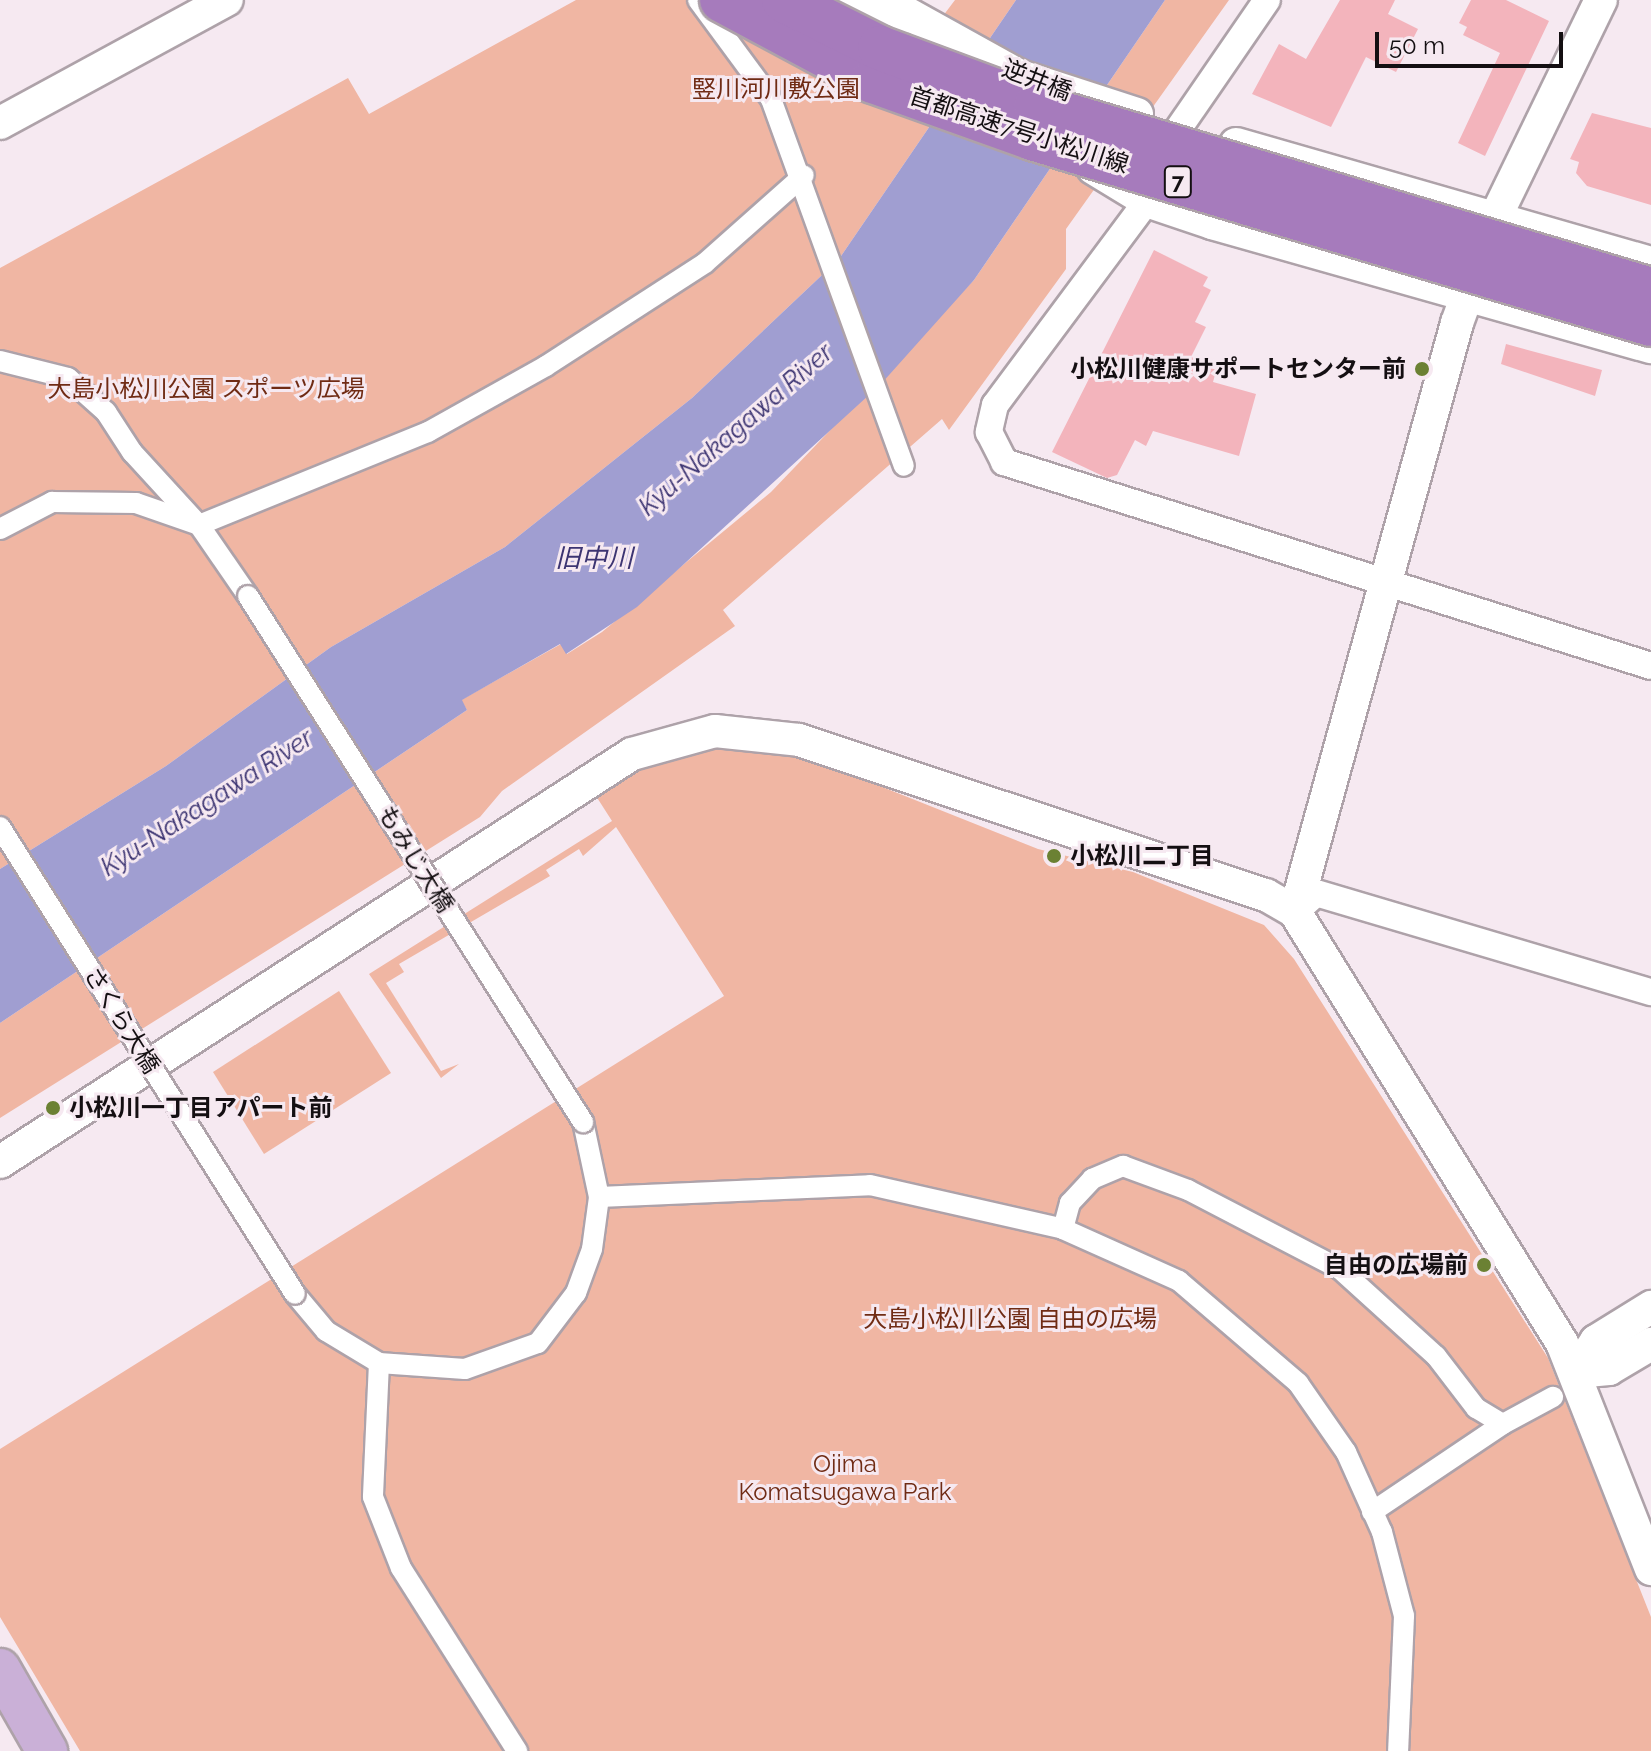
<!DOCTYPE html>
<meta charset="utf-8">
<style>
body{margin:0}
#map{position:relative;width:1651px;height:1751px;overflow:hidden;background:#f6e9f1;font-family:Raleway,"Noto Sans JP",sans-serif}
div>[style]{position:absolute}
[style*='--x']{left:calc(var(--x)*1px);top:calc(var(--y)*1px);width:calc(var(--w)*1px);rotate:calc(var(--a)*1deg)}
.green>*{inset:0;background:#f0b6a3}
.water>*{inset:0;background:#a09ed1}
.building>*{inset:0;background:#f3b4bc}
.roads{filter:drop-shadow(2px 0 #aea2a9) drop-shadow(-2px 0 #aea2a9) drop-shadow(0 2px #aea2a9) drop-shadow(0 -2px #aea2a9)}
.pedestrian>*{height:20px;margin:-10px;padding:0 10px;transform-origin:10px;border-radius:10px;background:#fff}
.minor>*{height:26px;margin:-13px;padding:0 13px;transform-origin:13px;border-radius:13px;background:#fff}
.tertiary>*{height:32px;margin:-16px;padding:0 16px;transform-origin:16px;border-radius:16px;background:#fff}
.primary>*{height:40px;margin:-20px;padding:0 20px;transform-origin:20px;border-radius:20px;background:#cab0d7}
.bridges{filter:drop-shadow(2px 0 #aea2a9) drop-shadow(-2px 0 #aea2a9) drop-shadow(0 2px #aea2a9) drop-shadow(0 -2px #aea2a9)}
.pedestrian-bridge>*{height:20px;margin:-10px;padding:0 10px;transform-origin:10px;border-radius:10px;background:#fff}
.motorway-bridge>*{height:44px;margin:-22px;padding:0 22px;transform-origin:22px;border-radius:22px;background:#a67bbc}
.dots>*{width:22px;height:22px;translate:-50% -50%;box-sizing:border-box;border:4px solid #f6e9f1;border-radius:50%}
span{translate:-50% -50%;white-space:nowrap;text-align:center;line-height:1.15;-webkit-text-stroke:6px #f6e9f1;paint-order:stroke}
.shield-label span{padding:2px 6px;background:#f6e9f1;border:2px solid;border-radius:6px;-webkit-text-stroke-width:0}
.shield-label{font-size:22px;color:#140f12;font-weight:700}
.street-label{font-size:24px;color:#140f12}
.park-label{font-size:24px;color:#702b14}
.poi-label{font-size:24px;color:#140f12;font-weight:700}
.right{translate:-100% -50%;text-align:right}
.left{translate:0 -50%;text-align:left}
.water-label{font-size:26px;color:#3c3472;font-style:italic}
.scale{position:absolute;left:1375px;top:32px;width:188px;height:36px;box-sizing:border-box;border:4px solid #140f12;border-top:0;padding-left:10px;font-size:24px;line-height:28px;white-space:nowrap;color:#140f12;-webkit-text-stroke:6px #f6e9f1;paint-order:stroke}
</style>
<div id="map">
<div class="green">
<i style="clip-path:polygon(576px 0,831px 0,912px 57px,955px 0,1016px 0,839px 259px,692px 398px,505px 547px,331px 647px,166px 766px,0 869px,0 268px,348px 78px,369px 114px)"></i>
<i style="clip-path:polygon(1165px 0,1229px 0,1066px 229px,1066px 269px,949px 430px,942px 419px,723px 610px,735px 626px,502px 791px,480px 817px,0 1118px,0 1023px,467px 710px,461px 700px,561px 644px,567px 654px,602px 632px,771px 492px,974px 280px)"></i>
<i style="clip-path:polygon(745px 746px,802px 755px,1038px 849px,1133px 872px,1264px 925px,1294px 959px,1548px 1358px,1651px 1617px,1651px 1751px,80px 1751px,0 1617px,0 1449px,724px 996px,616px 827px,583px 856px,579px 849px,546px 870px,550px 876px,399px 964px,404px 972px,386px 983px,441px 1071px,459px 1064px,441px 1078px,369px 974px,612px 821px,596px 796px,642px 767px,684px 752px)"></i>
<i style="clip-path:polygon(339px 991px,391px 1073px,264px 1154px,213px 1072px)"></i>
</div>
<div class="water">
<i style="clip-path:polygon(1016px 0,1165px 0,974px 280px,881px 384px,637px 607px,566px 654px,560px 644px,462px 700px,467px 710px,0 1023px,0 869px,166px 766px,331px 647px,505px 547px,692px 398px,839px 259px)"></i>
</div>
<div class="building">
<i style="clip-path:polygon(1340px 0,1395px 0,1388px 14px,1418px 29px,1396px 72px,1366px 57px,1331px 127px,1252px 94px,1279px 44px,1306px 59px)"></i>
<i style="clip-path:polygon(1471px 0,1506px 0,1549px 21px,1485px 156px,1458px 143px,1500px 53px,1463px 35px,1467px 27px,1459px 23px)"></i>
<i style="clip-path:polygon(1592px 113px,1651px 128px,1651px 205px,1587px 186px,1576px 173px,1579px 162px,1570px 159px)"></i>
<i style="clip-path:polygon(1154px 250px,1208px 277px,1203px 286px,1211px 290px,1195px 322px,1206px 327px,1191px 357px,1218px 364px,1213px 382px,1256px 394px,1239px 456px,1153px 431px,1146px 446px,1135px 440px,1117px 475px,1107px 478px,1052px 452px)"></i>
<i style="clip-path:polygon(1506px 344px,1602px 370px,1595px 396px,1501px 364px)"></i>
</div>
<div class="roads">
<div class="pedestrian">
<i style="--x:698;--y:0;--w:123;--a:53.6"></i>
<i style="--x:771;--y:99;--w:390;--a:70.1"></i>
<i style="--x:0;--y:361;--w:70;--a:14"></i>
<i style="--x:68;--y:378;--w:51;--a:41.8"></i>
<i style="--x:106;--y:412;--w:48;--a:57"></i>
<i style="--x:132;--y:452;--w:99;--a:47.5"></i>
<i style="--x:199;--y:525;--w:247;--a:-22.1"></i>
<i style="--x:428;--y:432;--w:135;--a:-29.2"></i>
<i style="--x:546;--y:366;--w:189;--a:-32.9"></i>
<i style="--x:705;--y:263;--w:132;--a:-41.6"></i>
<i style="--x:0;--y:529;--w:59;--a:-27.4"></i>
<i style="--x:52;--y:502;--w:84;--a:0.7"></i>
<i style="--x:136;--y:503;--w:67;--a:19.2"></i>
<i style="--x:199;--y:525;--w:86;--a:55.4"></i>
<i style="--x:599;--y:1197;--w:271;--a:-2.5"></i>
<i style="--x:870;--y:1185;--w:198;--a:12.8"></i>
<i style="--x:1063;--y:1229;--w:127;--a:24.1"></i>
<i style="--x:1179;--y:1281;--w:157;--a:40.6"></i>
<i style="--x:1298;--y:1383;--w:84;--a:55.2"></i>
<i style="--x:1346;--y:1452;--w:88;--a:65.8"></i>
<i style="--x:1382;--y:1532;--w:87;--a:75.3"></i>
<i style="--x:1404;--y:1616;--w:135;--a:92.5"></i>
<i style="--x:1063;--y:1229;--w:27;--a:-75"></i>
<i style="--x:1070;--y:1203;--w:33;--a:-47"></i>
<i style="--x:1092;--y:1179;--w:34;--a:-23"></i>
<i style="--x:1123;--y:1166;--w:69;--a:20.3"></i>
<i style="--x:1188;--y:1190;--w:171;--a:27.5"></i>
<i style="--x:1340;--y:1269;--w:130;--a:42.2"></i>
<i style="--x:1436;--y:1356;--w:66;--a:52.4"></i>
<i style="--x:1476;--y:1408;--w:31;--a:31"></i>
<i style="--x:1503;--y:1424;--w:57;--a:-28.4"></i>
<i style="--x:295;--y:1294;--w:48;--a:50"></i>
<i style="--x:326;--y:1331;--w:62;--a:31.1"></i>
<i style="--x:379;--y:1363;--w:86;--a:4"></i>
<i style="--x:465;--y:1369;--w:77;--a:-19.6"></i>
<i style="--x:538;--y:1343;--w:63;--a:-52.8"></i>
<i style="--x:576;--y:1293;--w:47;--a:-70"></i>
<i style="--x:592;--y:1249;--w:52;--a:-82.3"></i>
<i style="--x:599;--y:1197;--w:77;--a:-102"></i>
<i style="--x:379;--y:1363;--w:134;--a:92.6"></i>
<i style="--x:373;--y:1497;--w:76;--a:68.5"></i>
<i style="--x:401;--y:1568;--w:217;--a:57.6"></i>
<i style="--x:1372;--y:1512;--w:158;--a:-33.9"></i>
</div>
<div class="minor">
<i style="--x:1179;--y:128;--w:155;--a:-55.5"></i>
<i style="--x:1147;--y:201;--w:254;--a:126.7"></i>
<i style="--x:995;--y:405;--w:28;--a:103"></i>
<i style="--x:989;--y:432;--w:34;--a:63"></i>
<i style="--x:1004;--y:462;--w:678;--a:17.5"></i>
<i style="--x:1295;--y:912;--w:28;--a:-42"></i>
<i style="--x:1316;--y:893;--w:349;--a:16.5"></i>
</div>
<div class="tertiary">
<i style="--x:846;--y:0;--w:64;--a:39.9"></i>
<i style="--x:883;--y:0;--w:157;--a:29"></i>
<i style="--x:1020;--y:76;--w:123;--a:18"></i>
<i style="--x:0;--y:123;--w:258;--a:-28.5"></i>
<i style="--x:1236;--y:144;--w:432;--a:16"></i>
<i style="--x:1093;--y:168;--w:63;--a:31.4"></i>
<i style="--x:1147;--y:201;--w:69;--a:18.7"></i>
<i style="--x:1212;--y:223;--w:456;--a:15.8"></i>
<i style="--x:1295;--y:912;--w:611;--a:-74.62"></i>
<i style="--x:1457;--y:323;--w:114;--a:-70"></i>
<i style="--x:1496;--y:216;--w:240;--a:-64.1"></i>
<i style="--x:0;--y:1162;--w:752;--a:-32.85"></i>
<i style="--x:632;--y:754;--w:86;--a:-15.5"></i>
<i style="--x:715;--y:731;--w:84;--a:6.1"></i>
<i style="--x:799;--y:740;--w:492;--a:18.4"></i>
<i style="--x:1266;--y:895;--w:34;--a:30"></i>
<i style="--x:1295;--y:912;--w:507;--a:58.22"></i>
<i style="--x:1562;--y:1343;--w:243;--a:68.5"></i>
<i style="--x:1576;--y:1372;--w:37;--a:-57"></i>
<i style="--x:1596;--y:1341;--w:65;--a:-31.7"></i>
<i style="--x:1576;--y:1372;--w:33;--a:-5"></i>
<i style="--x:1609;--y:1369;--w:49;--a:-30.8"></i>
</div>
<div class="primary">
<i style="--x:0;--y:1669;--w:95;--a:60.2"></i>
</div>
</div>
<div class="bridges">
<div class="pedestrian-bridge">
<i style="--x:248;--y:596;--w:624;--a:57.51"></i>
<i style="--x:0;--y:827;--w:552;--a:57.72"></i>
</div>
<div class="motorway-bridge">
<i style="--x:722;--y:0;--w:171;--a:28.2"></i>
<i style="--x:873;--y:81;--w:169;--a:19.7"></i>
<i style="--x:1032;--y:138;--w:646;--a:16.72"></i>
<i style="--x:784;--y:0;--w:107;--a:26.6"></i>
<i style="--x:880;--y:48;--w:166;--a:20.4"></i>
<i style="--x:1036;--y:106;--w:642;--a:16.66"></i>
</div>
</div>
<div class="dots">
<i style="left:1422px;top:369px;background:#6b8133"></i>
<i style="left:1054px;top:856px;background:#6b8133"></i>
<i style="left:53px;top:1108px;background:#6b8133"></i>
<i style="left:1484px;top:1265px;background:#6b8133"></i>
</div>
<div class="shield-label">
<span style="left:1178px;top:182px">7</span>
</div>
<div class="street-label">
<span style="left:1037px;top:80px;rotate:21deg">逆井橋</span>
<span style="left:1019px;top:130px;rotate:18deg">首都高速7号小松川線</span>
<span style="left:416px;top:859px;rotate:58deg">もみじ大橋</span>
<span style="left:122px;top:1020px;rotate:58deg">さくら大橋</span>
</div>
<div class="park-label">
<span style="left:776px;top:89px">竪川河川敷公園</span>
<span style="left:206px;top:389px">大島小松川公園 スポーツ広場</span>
<span style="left:1010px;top:1319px">大島小松川公園 自由の広場</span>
<span style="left:845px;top:1478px">Ojima<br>Komatsugawa Park</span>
</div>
<div class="poi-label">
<span class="right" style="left:1406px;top:369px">小松川健康サポートセンター前</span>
<span class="left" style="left:1070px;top:856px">小松川二丁目</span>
<span class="left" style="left:69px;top:1108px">小松川一丁目アパート前</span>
<span class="right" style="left:1468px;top:1265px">自由の広場前</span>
</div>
<div class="water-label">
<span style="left:736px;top:430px;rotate:-41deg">Kyu-Nakagawa River</span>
<span style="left:594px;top:559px">旧中川</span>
<span style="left:207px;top:803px;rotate:-33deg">Kyu-Nakagawa River</span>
</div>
<div class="scale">50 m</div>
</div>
